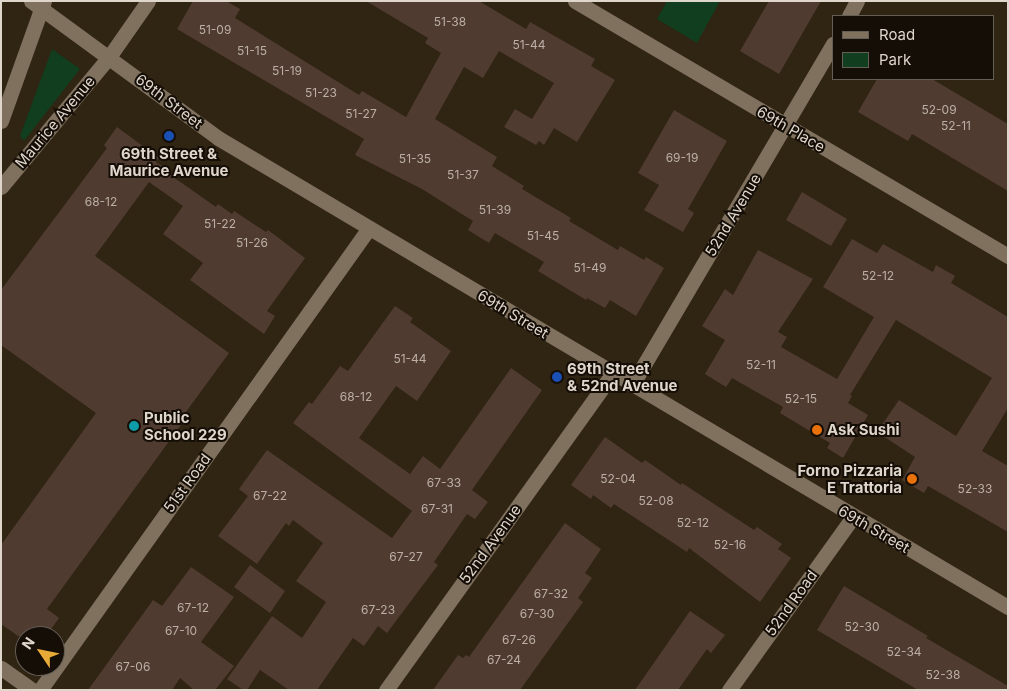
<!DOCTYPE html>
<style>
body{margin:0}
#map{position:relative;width:1009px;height:691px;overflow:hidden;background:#302413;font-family:Inter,sans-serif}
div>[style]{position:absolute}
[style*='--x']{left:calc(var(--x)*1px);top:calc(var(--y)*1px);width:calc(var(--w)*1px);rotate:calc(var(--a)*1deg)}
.green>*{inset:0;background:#113e1e}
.building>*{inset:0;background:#503b31}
.minor>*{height:15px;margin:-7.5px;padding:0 7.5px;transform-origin:7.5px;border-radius:7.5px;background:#7f715e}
.dots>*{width:14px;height:14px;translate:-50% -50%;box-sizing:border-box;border:2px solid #140e07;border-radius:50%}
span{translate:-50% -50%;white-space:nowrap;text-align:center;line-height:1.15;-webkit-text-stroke:4px #140e07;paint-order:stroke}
.number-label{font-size:12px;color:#bbafa5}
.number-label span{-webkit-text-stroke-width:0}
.street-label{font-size:15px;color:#dfd6cc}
.poi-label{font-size:15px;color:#dfd6cc;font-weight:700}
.left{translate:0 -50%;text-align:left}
.right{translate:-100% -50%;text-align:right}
.frame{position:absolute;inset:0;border:2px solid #dfd6cc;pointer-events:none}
.legend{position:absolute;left:832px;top:15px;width:162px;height:65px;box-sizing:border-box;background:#140e07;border:1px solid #655e56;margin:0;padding:6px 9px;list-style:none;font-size:15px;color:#dfd6cc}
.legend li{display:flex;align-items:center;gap:10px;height:25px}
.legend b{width:25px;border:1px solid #655e56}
.north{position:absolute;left:15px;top:626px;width:50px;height:50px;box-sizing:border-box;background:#140e07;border:1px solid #655e56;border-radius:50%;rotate:304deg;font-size:14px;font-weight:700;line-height:20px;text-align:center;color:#dfd6cc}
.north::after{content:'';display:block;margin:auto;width:18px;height:22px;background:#e9ab38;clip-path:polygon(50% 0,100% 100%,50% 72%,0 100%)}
</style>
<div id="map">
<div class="green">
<i style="clip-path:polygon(667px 1px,720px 1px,697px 43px,657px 19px)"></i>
<i style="clip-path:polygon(52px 49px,80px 69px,24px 141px,20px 136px)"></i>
</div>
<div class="building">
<i style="clip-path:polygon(193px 1px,226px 1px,240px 9px,235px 18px,359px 95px,362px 91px,406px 117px,441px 53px,425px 43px,428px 38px,366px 1px,479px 1px,526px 29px,530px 22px,595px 59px,591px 66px,615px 80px,577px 142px,554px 128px,544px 145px,539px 141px,536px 145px,504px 127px,515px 109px,532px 119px,554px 83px,499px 51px,483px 78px,464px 67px,435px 119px,497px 157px,492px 166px,524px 186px,522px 189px,571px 218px,569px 221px,618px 250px,620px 246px,644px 260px,646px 257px,664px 268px,636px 316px,610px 300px,605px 308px,587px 298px,586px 300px,538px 271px,544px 262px,495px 233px,489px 243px,468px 230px,473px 221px,422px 189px,355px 155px,364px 139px,177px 29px)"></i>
<i style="clip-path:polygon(769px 1px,821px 1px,779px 74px,740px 51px)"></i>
<i style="clip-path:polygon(877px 79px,932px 79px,1008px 124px,1008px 191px,912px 134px,908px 141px,858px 112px)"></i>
<i style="clip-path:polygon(674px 110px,727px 141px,688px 209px,694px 213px,683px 232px,644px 210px,659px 185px,638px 173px)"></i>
<i style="clip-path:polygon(117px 127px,159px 158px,156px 162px,171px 172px,169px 174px,216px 207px,218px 204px,232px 214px,234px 211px,266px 232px,268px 230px,305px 258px,267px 311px,275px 316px,264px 334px,190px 280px,203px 263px,163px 234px,183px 206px,149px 182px,95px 256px,229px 353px,183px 416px,186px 418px,47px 609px,59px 618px,46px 636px,18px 636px,1px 624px,1px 545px,96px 413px,1px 345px,1px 290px,107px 148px,104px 145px)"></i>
<i style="clip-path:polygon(802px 192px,847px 219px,831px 246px,786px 220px)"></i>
<i style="clip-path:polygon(852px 239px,877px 253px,883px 244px,933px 272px,936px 265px,955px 276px,951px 283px,1008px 317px,1008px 408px,982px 451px,1008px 466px,1008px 532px,928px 486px,924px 493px,902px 480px,915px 457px,877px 432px,899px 400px,956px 436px,992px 378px,896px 320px,850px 395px,852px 396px,848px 403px,868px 415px,843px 458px,827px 448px,830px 443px,780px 413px,783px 407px,732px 378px,726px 387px,705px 374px,725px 340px,702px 326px,725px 289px,733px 295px,758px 250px,813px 279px,778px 332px,787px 337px,781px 347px,837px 379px,874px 317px,823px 287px)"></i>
<i style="clip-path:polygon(395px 306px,413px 318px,410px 322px,451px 351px,417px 401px,396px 386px,359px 438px,410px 474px,423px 456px,440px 469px,511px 368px,542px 390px,472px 490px,488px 502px,475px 519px,467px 514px,434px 562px,438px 565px,387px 633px,378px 626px,364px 646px,353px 638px,317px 690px,289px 690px,260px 670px,247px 690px,243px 690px,227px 679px,272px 616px,302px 638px,326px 602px,296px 581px,323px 543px,293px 520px,289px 526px,286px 523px,257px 564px,218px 536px,248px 496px,239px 489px,267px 450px,392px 538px,412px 511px,293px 423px,309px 402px,312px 404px,340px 366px,348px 371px)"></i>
<i style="clip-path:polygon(605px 437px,642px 463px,645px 460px,681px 485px,682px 483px,754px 530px,757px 527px,782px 544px,778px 549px,791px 558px,760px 602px,689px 548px,687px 552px,614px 504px,611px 508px,593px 495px,591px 499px,571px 485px)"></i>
<i style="clip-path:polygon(565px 523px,601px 549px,585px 573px,592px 578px,578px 598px,583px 602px,520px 690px,433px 690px,458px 655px,463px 658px,466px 655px,469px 657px)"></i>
<i style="clip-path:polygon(250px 565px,285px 591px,270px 613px,234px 587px)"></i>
<i style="clip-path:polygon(191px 567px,234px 597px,201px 642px,234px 666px,215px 690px,194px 690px,180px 678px,172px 690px,88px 690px,153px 600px,162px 606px)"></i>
<i style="clip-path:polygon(844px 586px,928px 636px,926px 638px,1008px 686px,1008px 690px,918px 690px,817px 630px)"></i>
<i style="clip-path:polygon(690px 611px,725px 635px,711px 653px,707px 649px,678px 690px,635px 690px)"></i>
</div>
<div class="minor">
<i style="--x:31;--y:1;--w:232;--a:36.2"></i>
<i style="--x:218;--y:138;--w:919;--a:30.7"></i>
<i style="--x:575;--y:1;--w:503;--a:30.49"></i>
<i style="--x:849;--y:16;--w:17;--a:-62"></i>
<i style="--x:1;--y:121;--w:127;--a:-70.3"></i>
<i style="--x:1;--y:187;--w:169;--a:-50.3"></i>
<i style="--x:109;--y:57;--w:68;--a:-55.1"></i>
<i style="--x:632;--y:385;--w:396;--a:-59.5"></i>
<i style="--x:1;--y:668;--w:38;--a:35"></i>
<i style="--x:40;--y:690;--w:567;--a:-54.54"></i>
<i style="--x:386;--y:690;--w:390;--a:-54.4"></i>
<i style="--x:729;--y:690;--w:213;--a:-54.4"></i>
</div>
<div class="dots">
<i style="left:169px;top:136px;background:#1a4fb4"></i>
<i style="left:557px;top:377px;background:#1a4fb4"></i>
<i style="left:134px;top:426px;background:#0f9aa8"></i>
<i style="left:817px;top:430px;background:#e8710a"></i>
<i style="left:912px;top:479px;background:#e8710a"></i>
</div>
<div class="number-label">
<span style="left:450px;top:22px">51-38</span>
<span style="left:215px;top:30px">51-09</span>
<span style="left:529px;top:45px">51-44</span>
<span style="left:252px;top:51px">51-15</span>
<span style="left:287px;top:71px">51-19</span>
<span style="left:321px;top:93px">51-23</span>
<span style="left:939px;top:110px">52-09</span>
<span style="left:361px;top:114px">51-27</span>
<span style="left:956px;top:126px">52-11</span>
<span style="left:682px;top:158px">69-19</span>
<span style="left:415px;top:159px">51-35</span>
<span style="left:463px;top:175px">51-37</span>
<span style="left:101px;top:202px">68-12</span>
<span style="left:495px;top:210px">51-39</span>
<span style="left:220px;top:224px">51-22</span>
<span style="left:543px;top:236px">51-45</span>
<span style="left:252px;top:243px">51-26</span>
<span style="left:590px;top:268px">51-49</span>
<span style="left:878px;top:276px">52-12</span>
<span style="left:410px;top:359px">51-44</span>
<span style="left:761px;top:365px">52-11</span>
<span style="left:356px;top:397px">68-12</span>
<span style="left:801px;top:399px">52-15</span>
<span style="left:618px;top:479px">52-04</span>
<span style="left:444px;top:483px">67-33</span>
<span style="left:975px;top:489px">52-33</span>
<span style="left:270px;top:496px">67-22</span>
<span style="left:656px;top:501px">52-08</span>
<span style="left:437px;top:509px">67-31</span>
<span style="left:693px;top:523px">52-12</span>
<span style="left:730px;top:545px">52-16</span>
<span style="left:406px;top:557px">67-27</span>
<span style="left:551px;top:594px">67-32</span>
<span style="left:193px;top:608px">67-12</span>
<span style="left:378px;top:610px">67-23</span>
<span style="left:537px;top:614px">67-30</span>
<span style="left:862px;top:627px">52-30</span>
<span style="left:181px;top:631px">67-10</span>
<span style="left:519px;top:640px">67-26</span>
<span style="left:904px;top:652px">52-34</span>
<span style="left:504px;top:660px">67-24</span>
<span style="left:133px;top:667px">67-06</span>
<span style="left:943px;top:675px">52-38</span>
</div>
<div class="street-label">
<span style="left:169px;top:101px;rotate:37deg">69th Street</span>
<span style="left:55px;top:122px;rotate:-50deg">Maurice Avenue</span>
<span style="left:791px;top:129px;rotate:30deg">69th Place</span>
<span style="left:733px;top:215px;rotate:-59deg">52nd Avenue</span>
<span style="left:513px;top:314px;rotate:31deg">69th Street</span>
<span style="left:187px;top:483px;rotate:-54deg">51st Road</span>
<span style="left:874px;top:529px;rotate:30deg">69th Street</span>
<span style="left:490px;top:544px;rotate:-54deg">52nd Avenue</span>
<span style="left:791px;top:603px;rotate:-54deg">52nd Road</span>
</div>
<div class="poi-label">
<span style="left:169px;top:162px">69th Street &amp;<br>Maurice Avenue</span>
<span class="left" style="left:567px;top:377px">69th Street<br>&amp; 52nd Avenue</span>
<span class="left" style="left:144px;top:426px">Public<br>School 229</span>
<span class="left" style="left:827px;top:430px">Ask Sushi</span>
<span class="right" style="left:902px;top:479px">Forno Pizzaria<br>E Trattoria</span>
</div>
<div class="frame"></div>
<ul class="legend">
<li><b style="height:6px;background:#7f715e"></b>Road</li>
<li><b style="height:14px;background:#113e1e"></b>Park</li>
</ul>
<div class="north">N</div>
</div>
